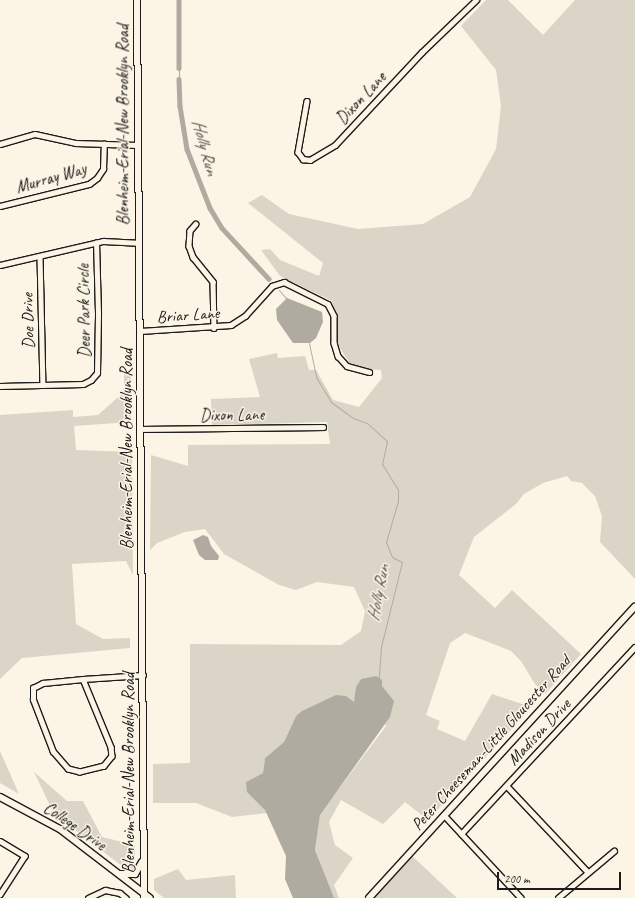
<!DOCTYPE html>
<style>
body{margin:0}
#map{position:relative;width:635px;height:898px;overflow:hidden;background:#fcf5e5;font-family:Caveat,sans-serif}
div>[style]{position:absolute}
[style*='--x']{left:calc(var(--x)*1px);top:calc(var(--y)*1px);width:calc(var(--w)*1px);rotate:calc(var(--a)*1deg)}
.green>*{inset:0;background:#dbd5c8}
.water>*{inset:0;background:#b0aba1}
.stream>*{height:1px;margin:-0.5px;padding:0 0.5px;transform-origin:0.5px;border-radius:0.5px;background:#b0aba1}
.canal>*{height:4.5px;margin:-2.25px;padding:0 2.25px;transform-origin:2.25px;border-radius:2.25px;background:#b0aba1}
.roads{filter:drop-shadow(1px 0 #1c1c1c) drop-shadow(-1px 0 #1c1c1c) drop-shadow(0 1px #1c1c1c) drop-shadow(0 -1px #1c1c1c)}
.minor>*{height:4.5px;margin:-2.25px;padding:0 2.25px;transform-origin:2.25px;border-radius:2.25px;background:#fcf5e5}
.tertiary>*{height:5.5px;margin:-2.75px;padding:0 2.75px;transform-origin:2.75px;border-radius:2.75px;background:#fcf5e5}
.secondary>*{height:6px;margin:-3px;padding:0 3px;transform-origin:3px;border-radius:3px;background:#fcf5e5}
span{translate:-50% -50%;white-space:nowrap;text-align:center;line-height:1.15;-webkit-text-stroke:3px #fcf5e5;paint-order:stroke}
.street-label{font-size:17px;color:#1c1c1c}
.water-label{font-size:18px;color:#575551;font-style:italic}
.scale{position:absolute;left:497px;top:872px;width:124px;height:18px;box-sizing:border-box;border:2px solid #1c1c1c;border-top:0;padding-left:5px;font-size:12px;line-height:14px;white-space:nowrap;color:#1c1c1c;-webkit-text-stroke:3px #fcf5e5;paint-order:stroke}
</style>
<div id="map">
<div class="green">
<i style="clip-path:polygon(486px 0,508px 0,543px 35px,575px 0,635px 0,635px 579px,600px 542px,602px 516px,595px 496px,582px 483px,571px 481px,567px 476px,543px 483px,524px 494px,516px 504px,474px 537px,459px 575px,495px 608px,512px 590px,581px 654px,545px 694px,535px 684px,521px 661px,511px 651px,465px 633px,450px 643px,426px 715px,440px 721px,437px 729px,465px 741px,492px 694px,531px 707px,537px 701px,428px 820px,405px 802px,383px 824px,341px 800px,329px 822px,335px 845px,353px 858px,334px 885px,339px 898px,333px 898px,315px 850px,320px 814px,386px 726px,361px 679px,354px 702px,296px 716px,284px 742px,265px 758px,263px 773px,246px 782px,267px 813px,232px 817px,196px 803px,153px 803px,153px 764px,190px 763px,190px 644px,341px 645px,361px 631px,365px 611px,354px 587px,317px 582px,296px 590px,279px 585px,224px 554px,205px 529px,185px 532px,157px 543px,150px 550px,151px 455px,188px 466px,188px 445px,330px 444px,327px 422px,212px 425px,211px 399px,260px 397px,249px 359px,277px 353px,278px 358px,305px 356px,309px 370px,316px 370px,333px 400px,359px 407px,382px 378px,381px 370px,353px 368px,338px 345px,332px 301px,280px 276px,261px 250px,270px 249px,280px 260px,319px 276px,323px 263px,248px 203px,262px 195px,289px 214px,358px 229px,423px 224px,470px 197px,496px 149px,501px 106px,496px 70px,461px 26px)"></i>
<i style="clip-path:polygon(124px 371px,131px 371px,131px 422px,74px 426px,76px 450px,132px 452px,133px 575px,126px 561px,72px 564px,76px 624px,103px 639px,130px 638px,130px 648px,22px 658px,0 679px,0 415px,73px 410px,73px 417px,98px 415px,124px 392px)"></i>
<i style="clip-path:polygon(0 751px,19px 794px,0 783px)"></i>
<i style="clip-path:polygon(34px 772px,67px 801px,83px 801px,102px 837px,135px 845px,135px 876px,54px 814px)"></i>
<i style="clip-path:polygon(411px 855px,457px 898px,373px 898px)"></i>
<i style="clip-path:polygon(178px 869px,186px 880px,235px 875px,236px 898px,164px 898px,154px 890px,154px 879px)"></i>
</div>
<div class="water">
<i style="clip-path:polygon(287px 298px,322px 312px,323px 322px,316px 338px,310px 343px,293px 343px,277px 320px,276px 309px)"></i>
<i style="clip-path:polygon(203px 535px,208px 537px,211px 546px,219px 556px,218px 560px,205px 560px,199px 555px,193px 540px)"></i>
<i style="clip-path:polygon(376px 676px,382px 680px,382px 686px,394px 701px,390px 717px,320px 815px,315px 850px,334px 898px,293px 898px,285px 879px,286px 856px,265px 810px,247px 792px,246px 782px,263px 773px,265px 758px,284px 742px,296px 716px,302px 711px,336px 695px,346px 696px,354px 702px,356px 687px,361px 679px)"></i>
</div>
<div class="stream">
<i style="--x:179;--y:68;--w:11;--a:90"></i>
<i style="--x:279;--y:290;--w:11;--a:49"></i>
<i style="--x:309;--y:343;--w:35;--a:78"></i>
<i style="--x:316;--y:377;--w:29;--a:59"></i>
<i style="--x:331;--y:402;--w:27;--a:36"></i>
<i style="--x:353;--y:418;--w:15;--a:20"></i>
<i style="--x:367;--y:423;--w:27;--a:42"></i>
<i style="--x:387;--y:441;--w:24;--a:102"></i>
<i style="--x:382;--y:464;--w:31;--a:58"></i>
<i style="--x:398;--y:490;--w:11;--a:90"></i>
<i style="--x:398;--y:501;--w:43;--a:106.3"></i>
<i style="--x:386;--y:542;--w:16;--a:68"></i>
<i style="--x:392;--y:557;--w:11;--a:27"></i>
<i style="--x:402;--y:562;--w:88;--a:103.9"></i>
<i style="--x:381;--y:647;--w:32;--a:94"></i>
</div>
<div class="canal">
<i style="--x:179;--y:0;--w:68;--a:90"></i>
<i style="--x:179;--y:79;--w:27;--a:88"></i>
<i style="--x:180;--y:106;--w:44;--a:80.8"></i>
<i style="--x:187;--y:149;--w:63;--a:68.7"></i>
<i style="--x:210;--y:208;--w:23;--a:59"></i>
<i style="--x:222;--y:228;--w:69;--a:47.3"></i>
</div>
<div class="roads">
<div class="minor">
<i style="--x:307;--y:101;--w:52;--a:100"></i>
<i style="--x:298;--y:152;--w:9;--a:54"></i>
<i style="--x:303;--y:159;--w:7;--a:8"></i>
<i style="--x:310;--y:160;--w:29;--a:-31"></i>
<i style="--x:335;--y:145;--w:127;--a:-46.9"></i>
<i style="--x:422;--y:52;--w:75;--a:-43.9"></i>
<i style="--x:0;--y:144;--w:36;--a:-16"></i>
<i style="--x:35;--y:134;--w:42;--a:12.4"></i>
<i style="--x:76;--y:143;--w:61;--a:1.9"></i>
<i style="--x:0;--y:206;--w:92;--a:-13.9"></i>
<i style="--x:89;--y:184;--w:10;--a:-37"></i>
<i style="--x:97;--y:178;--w:11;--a:-56"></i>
<i style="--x:103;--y:169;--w:25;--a:-88"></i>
<i style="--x:196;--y:224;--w:9;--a:131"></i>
<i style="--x:190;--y:231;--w:15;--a:94"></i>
<i style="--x:189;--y:246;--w:12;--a:70"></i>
<i style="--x:193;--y:257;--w:32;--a:51"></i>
<i style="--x:213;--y:282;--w:46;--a:88.8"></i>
<i style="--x:40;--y:256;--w:129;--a:88.7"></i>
<i style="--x:0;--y:265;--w:106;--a:-13.1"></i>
<i style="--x:103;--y:241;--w:34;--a:3"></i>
<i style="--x:140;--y:331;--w:91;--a:-3.8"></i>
<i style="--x:231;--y:325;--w:17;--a:-33"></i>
<i style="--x:245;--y:316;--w:40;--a:-48"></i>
<i style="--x:272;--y:286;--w:13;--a:-18"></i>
<i style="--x:284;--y:282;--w:49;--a:26.6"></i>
<i style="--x:328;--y:304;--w:13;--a:63"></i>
<i style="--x:334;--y:316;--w:27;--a:90"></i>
<i style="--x:334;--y:343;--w:14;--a:73"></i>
<i style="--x:338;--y:356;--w:13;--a:48"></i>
<i style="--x:347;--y:366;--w:23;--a:15"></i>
<i style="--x:0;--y:386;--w:83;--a:-1.4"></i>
<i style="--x:83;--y:384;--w:9;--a:-27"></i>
<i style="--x:91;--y:380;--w:9;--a:-49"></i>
<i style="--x:97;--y:373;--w:60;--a:-89"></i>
<i style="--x:98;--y:313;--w:70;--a:-91.6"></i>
<i style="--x:141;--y:429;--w:182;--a:-0.6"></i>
<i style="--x:83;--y:679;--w:74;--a:67.6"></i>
<i style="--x:111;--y:747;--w:9;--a:84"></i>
<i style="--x:112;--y:756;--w:13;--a:129"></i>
<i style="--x:104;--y:766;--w:25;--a:166"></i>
<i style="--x:80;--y:772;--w:12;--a:-166"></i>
<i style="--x:68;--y:769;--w:23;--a:-131"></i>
<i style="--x:53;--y:752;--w:56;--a:-111"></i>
<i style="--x:33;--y:700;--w:12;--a:-90"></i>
<i style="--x:33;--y:688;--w:11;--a:-27"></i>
<i style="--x:43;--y:683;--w:40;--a:-5.7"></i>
<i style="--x:83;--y:679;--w:60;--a:-3.8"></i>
<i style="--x:507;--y:786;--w:118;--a:46.7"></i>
<i style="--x:444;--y:815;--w:113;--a:47.1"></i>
<i style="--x:461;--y:834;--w:255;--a:-47.1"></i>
<i style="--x:0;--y:841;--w:29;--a:31"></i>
<i style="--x:25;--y:856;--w:46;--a:122.7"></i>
<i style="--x:88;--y:898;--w:19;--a:-25"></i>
<i style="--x:105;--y:890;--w:15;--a:11"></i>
<i style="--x:120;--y:893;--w:8;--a:40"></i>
<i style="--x:558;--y:898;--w:73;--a:-40"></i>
</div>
<div class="tertiary">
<i style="--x:369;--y:898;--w:394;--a:-47.6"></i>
</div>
<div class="secondary">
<i style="--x:137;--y:0;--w:898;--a:89.55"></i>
<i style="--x:0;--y:797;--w:68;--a:28.1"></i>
<i style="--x:60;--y:829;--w:113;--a:37.5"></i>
<i style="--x:120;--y:874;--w:15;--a:0"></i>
<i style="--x:135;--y:874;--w:14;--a:-60"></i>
</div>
</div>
<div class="street-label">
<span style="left:361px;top:98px;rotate:-47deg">Dixon Lane</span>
<span style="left:123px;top:125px;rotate:-90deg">Blenheim-Erial-New Brooklyn Road</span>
<span style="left:51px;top:178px;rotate:-16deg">Murray Way</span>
<span style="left:84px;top:311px;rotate:-91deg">Deer Park Circle</span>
<span style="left:188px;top:315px;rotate:-4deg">Briar Lane</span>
<span style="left:28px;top:321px;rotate:-91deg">Doe Drive</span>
<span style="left:232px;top:415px;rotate:-1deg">Dixon Lane</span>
<span style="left:127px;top:449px;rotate:-90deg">Blenheim-Erial-New Brooklyn Road</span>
<span style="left:539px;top:732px;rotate:-47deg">Madison Drive</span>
<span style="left:491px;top:743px;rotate:-48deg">Peter Cheeseman-Little Gloucester Road</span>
<span style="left:129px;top:773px;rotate:-90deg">Blenheim-Erial-New Brooklyn Road</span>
<span style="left:75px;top:826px;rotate:35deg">College Drive</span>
</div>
<div class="water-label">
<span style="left:205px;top:147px;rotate:75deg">Holly Run</span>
<span style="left:378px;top:593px;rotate:-79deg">Holly Run</span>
</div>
<div class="scale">200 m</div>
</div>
